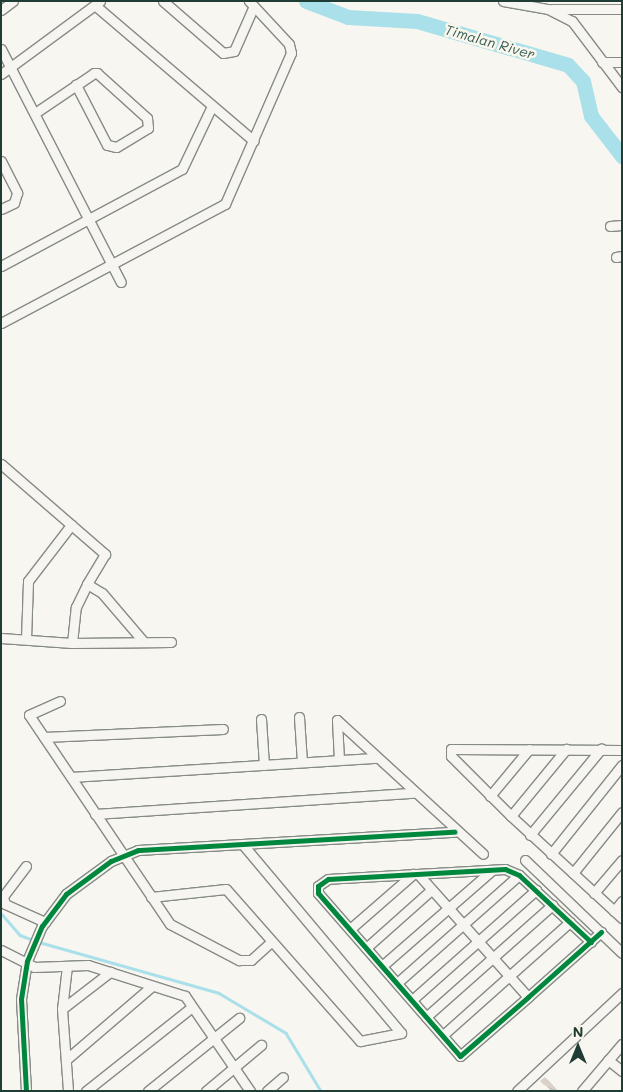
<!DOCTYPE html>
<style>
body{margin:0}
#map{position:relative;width:623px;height:1092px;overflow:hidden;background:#f8f6f0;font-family:Mali,sans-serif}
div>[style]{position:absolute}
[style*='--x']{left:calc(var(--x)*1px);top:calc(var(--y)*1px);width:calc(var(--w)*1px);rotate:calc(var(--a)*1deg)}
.shadow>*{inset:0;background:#0003}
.stream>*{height:2.5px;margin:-1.25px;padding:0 1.25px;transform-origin:1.25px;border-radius:1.25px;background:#aae0ea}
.river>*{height:15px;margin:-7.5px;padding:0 7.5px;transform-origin:7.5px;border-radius:7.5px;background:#aae0ea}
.building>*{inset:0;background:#dbd0ca}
.roads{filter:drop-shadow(1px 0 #868b86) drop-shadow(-1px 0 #868b86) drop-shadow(0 1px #868b86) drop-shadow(0 -1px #868b86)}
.minor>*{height:9px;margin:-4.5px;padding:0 4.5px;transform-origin:4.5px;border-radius:4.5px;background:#f6f5f1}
.cycleway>*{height:5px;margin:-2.5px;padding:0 2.5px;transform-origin:2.5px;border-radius:2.5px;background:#00873e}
span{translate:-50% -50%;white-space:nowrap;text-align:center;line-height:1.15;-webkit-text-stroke:5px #fbf7ec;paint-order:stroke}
.water-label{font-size:14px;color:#345c58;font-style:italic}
.frame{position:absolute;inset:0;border:2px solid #1f3d34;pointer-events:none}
.north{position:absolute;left:553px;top:1022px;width:50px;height:50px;-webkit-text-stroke:4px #fbf7ec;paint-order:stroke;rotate:0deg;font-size:14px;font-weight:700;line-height:20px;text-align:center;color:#1f3d34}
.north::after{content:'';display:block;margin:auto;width:18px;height:22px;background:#1f3d34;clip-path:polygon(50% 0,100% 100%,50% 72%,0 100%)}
</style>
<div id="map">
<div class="shadow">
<i style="clip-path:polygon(546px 1079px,548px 1080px,558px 1091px,551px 1091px,542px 1081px)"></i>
</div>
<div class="stream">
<i style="--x:1;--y:913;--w:29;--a:49"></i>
<i style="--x:20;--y:935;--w:14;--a:21"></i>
<i style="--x:39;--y:942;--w:187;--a:15.8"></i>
<i style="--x:219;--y:993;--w:78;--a:30.8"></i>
<i style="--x:286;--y:1033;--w:68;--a:58.9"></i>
</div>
<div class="river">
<i style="--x:306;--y:1;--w:45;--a:20.9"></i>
<i style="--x:348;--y:17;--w:69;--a:3.3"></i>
<i style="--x:417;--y:21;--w:157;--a:16.2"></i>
<i style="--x:568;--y:65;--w:22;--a:47"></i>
<i style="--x:583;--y:81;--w:36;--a:77"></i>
<i style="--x:591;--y:116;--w:51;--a:52.2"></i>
</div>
<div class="building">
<i style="clip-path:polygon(545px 1077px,552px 1085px,558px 1091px,544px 1085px,540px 1081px)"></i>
</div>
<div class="roads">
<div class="minor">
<i style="--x:163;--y:1;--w:79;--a:40.9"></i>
<i style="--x:223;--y:53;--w:11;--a:-10"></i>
<i style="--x:234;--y:51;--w:47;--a:-66.2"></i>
<i style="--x:503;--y:1;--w:46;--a:10.1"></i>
<i style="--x:548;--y:9;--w:27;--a:27"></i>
<i style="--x:572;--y:21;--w:83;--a:52.9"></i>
<i style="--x:97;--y:7;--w:206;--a:40.5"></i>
<i style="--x:552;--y:9;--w:70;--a:0"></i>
<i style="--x:1;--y:10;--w:15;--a:-37"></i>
<i style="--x:1;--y:49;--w:262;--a:62.8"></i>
<i style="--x:602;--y:62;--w:20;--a:0"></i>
<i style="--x:1;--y:74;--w:123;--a:-36.4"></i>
<i style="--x:35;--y:113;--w:71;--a:-34.1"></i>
<i style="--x:94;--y:73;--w:3;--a:0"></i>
<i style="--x:97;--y:73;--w:67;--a:42"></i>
<i style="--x:147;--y:118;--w:10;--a:84"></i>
<i style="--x:148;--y:128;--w:37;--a:149"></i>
<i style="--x:116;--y:147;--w:9;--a:-167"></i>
<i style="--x:107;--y:145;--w:68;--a:-117.3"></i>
<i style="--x:1;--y:161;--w:36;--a:63"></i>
<i style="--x:17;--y:193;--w:10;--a:107"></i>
<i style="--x:14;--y:203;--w:14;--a:155"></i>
<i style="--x:610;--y:226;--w:12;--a:-5"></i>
<i style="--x:616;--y:257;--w:6;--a:-9"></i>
<i style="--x:1;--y:266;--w:205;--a:-28.2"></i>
<i style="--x:182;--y:169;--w:68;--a:-64.6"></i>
<i style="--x:1;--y:323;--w:254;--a:-28"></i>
<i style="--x:225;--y:204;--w:165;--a:-66.4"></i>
<i style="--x:291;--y:53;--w:9;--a:-103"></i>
<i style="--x:289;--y:44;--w:59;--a:-132.9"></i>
<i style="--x:1;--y:464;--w:138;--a:40.9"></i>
<i style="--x:105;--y:554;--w:35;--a:121"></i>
<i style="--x:1;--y:638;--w:71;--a:4"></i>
<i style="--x:72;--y:643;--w:99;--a:-0.6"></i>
<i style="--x:26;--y:639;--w:58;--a:-88"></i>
<i style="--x:28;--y:581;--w:71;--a:-52.5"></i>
<i style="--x:72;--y:643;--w:36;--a:-84"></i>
<i style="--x:76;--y:607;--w:25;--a:-64"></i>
<i style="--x:87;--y:584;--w:17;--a:31"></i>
<i style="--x:102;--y:593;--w:63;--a:49.5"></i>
<i style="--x:60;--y:701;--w:34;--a:156"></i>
<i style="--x:29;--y:715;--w:252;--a:56"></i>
<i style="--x:170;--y:924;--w:78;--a:27.6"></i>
<i style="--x:239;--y:960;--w:12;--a:0"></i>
<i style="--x:251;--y:960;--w:25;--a:-42"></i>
<i style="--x:299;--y:717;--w:45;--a:86.2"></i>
<i style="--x:261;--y:719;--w:46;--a:86.3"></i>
<i style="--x:44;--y:737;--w:179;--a:-2.6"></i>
<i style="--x:622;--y:750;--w:171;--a:-179.7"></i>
<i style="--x:451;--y:749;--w:7;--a:90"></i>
<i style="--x:451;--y:756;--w:85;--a:45"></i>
<i style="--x:511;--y:816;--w:151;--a:42.6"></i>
<i style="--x:339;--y:760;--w:40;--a:-92.9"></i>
<i style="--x:337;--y:720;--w:198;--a:42.5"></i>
<i style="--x:71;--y:777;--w:307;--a:-3.6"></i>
<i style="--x:490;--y:796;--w:61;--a:-50.3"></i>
<i style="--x:95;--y:814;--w:319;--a:-3.8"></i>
<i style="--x:511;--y:816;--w:87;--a:-50.6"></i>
<i style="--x:530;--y:835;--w:112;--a:-50.5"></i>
<i style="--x:551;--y:854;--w:114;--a:-51.4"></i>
<i style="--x:525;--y:860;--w:134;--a:43.8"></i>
<i style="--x:26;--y:866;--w:39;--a:127"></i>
<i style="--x:3;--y:897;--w:7;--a:74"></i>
<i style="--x:5;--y:904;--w:44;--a:24.2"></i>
<i style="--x:573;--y:873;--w:78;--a:-51.2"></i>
<i style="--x:418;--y:874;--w:165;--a:48.2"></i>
<i style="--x:594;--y:893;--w:43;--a:-49.7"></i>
<i style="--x:151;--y:897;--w:75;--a:-6.1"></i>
<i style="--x:226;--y:889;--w:203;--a:48.6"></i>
<i style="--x:360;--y:1041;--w:42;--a:-11"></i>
<i style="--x:401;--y:1033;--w:246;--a:-130"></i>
<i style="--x:614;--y:911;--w:13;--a:-51"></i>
<i style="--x:350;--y:929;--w:84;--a:-41.1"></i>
<i style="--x:591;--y:942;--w:98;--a:-137.1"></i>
<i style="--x:519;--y:875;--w:15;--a:-157"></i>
<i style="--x:505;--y:869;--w:177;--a:176.8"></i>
<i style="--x:328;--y:879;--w:12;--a:145"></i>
<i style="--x:318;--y:886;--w:7;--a:90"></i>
<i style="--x:318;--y:893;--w:216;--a:48.9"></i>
<i style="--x:460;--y:1056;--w:90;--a:-40.9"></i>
<i style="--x:528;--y:997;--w:98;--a:-41.7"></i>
<i style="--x:366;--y:948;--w:87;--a:-41.7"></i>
<i style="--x:1;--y:950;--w:37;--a:27"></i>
<i style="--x:34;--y:967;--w:54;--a:-2.1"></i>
<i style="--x:88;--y:965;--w:102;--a:17.7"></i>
<i style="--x:185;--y:996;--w:115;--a:55.6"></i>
<i style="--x:67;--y:966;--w:43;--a:96.6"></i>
<i style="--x:62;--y:1009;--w:82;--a:85.8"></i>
<i style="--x:382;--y:966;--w:146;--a:-41.1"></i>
<i style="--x:397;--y:983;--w:163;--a:-41.5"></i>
<i style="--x:412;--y:1000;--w:166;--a:-41.6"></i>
<i style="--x:62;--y:1009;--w:61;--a:-37.6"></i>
<i style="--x:426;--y:1017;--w:169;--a:-41.6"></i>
<i style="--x:443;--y:1035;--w:170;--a:-41.7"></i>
<i style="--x:68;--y:1058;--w:111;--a:-40.6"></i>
<i style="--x:608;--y:1060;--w:18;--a:38"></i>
<i style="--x:26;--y:1091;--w:92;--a:-93.1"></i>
<i style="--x:21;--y:999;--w:38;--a:-81"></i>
<i style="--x:27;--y:961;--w:38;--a:-67"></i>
<i style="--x:42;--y:926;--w:40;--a:-53"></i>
<i style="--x:66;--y:894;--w:56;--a:-36.3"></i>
<i style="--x:111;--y:861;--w:29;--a:-22"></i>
<i style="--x:138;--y:850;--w:317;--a:-3.3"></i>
<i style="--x:86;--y:1091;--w:135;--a:-38.4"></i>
<i style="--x:148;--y:1091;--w:117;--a:-38.7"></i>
<i style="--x:206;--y:1091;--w:72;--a:-39.9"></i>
<i style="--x:267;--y:1091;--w:21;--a:-41"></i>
<i style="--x:517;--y:1091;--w:144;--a:-43"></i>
<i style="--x:582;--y:1091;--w:62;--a:-49.6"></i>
</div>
</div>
<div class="cycleway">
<i style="--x:591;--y:942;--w:98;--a:-137.1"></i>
<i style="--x:519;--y:875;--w:15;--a:-157"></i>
<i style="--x:505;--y:869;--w:177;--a:176.8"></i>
<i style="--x:328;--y:879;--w:12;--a:145"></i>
<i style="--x:318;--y:886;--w:7;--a:90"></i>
<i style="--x:318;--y:893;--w:216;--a:48.9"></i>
<i style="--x:460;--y:1056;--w:90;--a:-40.9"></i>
<i style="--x:528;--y:997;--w:98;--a:-41.7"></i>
<i style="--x:26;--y:1091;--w:92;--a:-93.1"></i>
<i style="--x:21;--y:999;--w:38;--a:-81"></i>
<i style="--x:27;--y:961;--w:38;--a:-67"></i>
<i style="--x:42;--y:926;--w:40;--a:-53"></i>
<i style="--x:66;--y:894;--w:56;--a:-36.3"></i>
<i style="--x:111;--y:861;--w:29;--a:-22"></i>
<i style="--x:138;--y:850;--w:317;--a:-3.3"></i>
</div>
<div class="water-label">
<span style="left:490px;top:42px;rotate:16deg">Timalan River</span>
</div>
<div class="frame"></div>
<div class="north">N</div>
</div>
